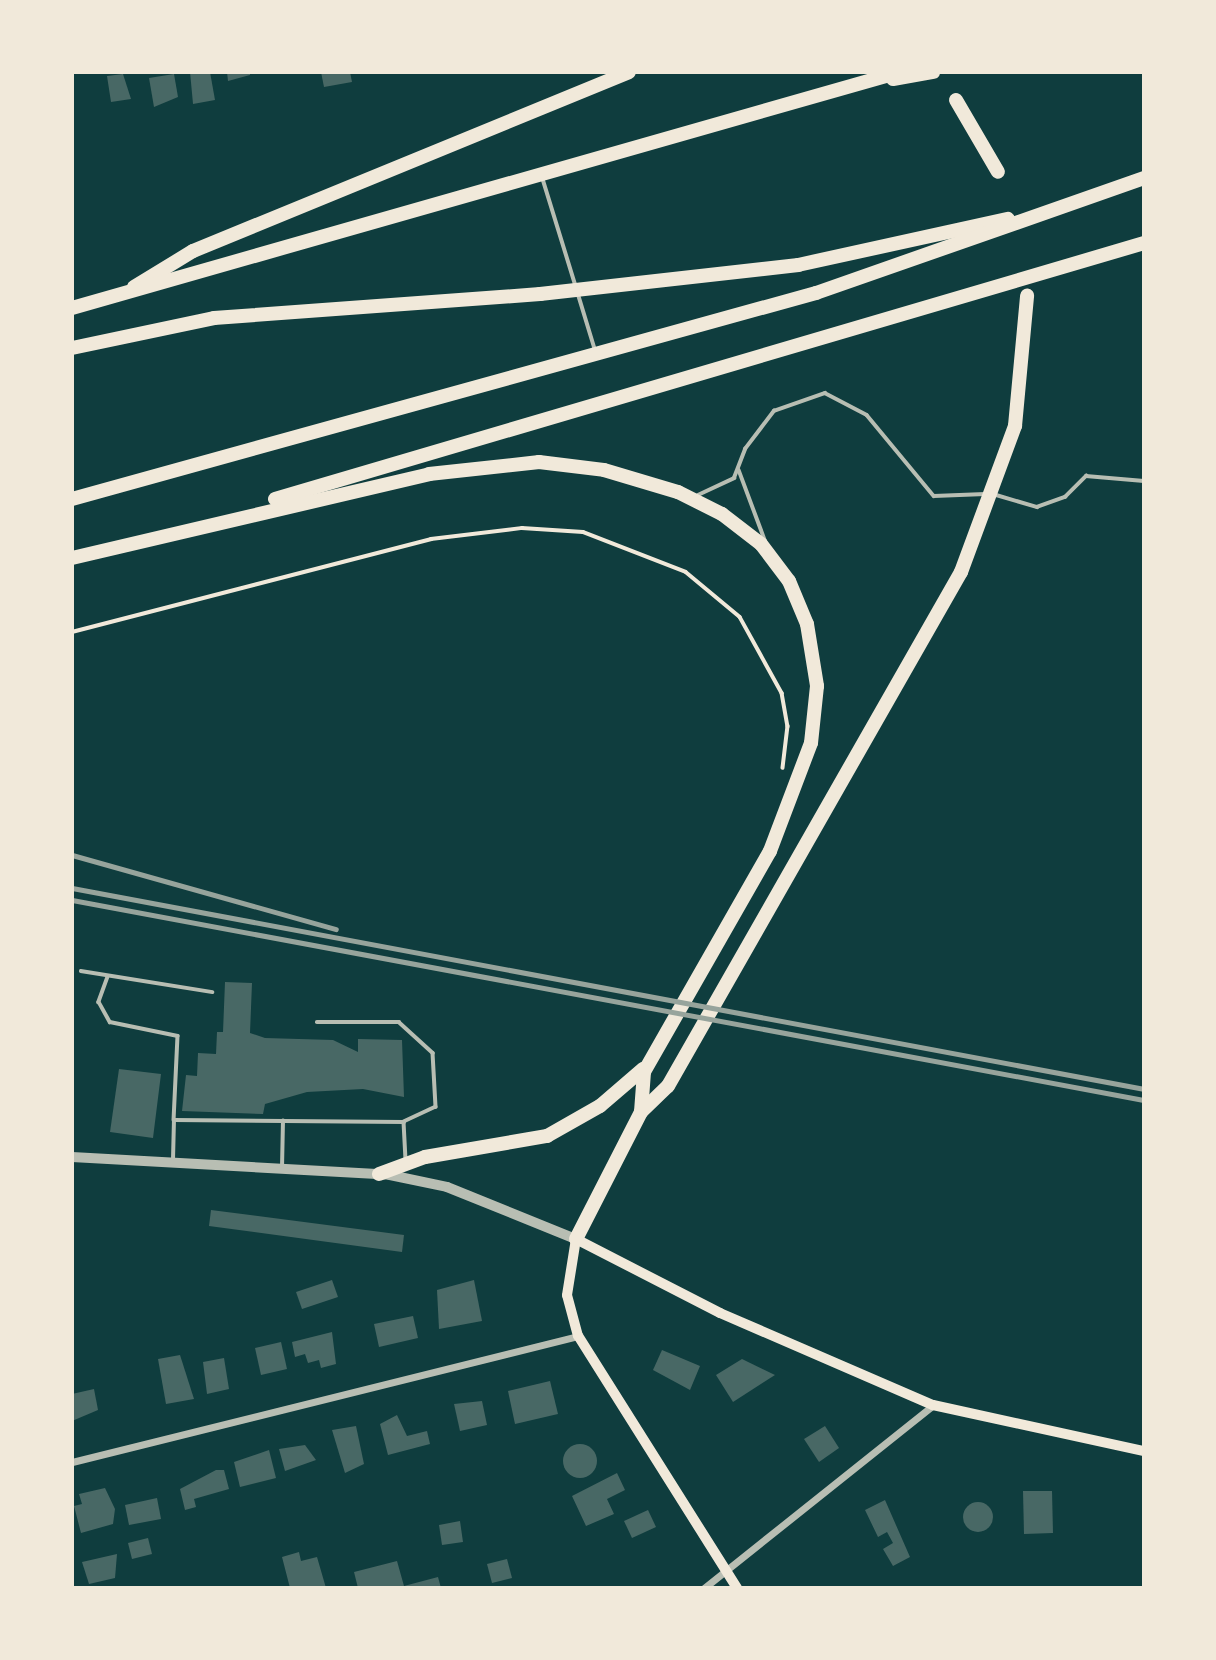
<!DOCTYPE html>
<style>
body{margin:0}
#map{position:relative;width:1216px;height:1660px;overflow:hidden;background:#0f3d3e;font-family:Poppins,sans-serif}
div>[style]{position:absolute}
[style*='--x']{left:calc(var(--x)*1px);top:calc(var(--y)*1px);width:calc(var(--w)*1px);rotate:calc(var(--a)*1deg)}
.building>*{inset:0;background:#486865}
.round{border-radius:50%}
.path>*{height:3.5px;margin:-1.75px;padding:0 1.75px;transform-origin:1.75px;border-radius:1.75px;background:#f1e9da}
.service>*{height:3.5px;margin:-1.75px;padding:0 1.75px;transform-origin:1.75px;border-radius:1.75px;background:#b8beb3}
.minor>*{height:7px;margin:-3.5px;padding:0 3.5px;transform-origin:3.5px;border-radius:3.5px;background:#b8beb3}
.tertiary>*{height:10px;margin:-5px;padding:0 5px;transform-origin:5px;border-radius:5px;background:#b8beb3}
.secondary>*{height:10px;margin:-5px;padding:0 5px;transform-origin:5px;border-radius:5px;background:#f1e9da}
.motorway>*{height:14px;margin:-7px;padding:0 7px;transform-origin:7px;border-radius:7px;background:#f1e9da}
.rail>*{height:5px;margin:-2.5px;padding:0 2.5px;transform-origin:2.5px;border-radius:2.5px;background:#97a49c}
span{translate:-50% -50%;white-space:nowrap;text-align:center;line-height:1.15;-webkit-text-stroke:5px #f1e9da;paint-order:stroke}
.frame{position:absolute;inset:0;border:74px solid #f1e9da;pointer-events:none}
</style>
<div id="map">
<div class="building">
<i style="clip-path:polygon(190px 72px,210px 72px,215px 100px,193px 104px)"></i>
<i style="clip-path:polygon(227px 72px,250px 72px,250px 75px,228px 81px)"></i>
<i style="clip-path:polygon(321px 72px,350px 72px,352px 82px,324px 87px)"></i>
<i style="clip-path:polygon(123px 74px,131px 99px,111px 102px,107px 76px)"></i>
<i style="clip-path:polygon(174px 74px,178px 97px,154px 107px,149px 78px)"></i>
<i style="clip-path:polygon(225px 982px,252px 983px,250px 1033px,265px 1038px,333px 1040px,358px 1052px,358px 1039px,402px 1040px,404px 1097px,363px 1089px,307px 1092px,265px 1104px,263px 1114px,182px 1111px,186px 1075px,197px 1076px,198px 1053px,216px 1054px,217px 1032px,223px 1032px)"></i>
<i style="clip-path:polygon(119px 1069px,161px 1074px,153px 1138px,110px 1132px)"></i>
<i style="clip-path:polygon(211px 1210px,404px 1235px,402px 1252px,209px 1226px)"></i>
<i style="clip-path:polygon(332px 1280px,338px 1297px,302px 1309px,296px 1292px)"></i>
<i style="clip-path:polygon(474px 1280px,482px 1321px,439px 1329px,437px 1290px)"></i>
<i style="clip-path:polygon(413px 1316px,418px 1338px,379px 1347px,374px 1324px)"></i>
<i style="clip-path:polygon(332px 1332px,336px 1364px,321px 1368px,319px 1360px,308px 1363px,305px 1354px,295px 1357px,292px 1342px)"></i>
<i style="clip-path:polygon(281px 1342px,287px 1369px,261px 1375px,255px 1348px)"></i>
<i style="clip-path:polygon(662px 1350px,700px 1366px,690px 1390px,653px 1370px)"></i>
<i style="clip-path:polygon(180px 1355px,194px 1399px,166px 1404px,158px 1359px)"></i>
<i style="clip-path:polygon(224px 1358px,229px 1389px,207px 1394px,203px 1362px)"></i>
<i style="clip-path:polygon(742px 1359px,775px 1375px,733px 1402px,716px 1375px)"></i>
<i style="clip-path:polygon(550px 1381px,558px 1414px,515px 1424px,508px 1391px)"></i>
<i style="clip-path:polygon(94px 1389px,98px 1410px,72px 1421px,72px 1394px)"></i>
<i style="clip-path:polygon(482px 1401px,487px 1425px,460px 1431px,454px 1404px)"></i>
<i style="clip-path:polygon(397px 1415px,407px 1436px,427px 1431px,430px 1444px,388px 1455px,380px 1424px)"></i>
<i style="clip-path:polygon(356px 1426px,364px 1464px,345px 1473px,332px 1430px)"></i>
<i style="clip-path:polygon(825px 1426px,839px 1448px,819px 1462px,804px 1439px)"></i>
<i class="round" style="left:563px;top:1444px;width:34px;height:34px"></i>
<i style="clip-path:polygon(305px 1445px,316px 1460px,285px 1471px,279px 1449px)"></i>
<i style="clip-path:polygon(269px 1450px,276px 1478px,240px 1487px,234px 1462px)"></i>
<i style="clip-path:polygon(216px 1470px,224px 1470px,229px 1489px,194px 1499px,196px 1507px,185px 1510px,180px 1489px)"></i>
<i style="clip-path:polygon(617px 1473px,625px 1490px,607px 1499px,614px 1514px,586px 1526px,572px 1496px)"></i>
<i style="clip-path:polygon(105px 1488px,115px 1509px,113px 1524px,81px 1533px,74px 1506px,82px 1504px,79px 1494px)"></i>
<i style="clip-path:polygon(1023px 1491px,1052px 1491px,1053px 1533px,1024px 1534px)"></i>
<i style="clip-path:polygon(157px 1498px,161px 1519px,129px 1525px,125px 1505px)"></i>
<i style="clip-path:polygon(885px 1500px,910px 1557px,893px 1566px,883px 1549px,893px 1543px,887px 1532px,878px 1537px,865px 1510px)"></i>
<i class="round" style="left:963px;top:1502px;width:30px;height:30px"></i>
<i style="clip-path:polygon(648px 1510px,656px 1527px,632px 1538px,624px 1521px)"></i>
<i style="clip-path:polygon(460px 1521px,463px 1542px,442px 1545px,439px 1525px)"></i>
<i style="clip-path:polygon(148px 1538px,152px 1554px,132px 1559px,128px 1543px)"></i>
<i style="clip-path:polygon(299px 1552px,301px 1561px,317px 1557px,326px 1588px,290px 1588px,282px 1557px)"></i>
<i style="clip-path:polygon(117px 1554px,115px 1578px,89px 1584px,82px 1562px)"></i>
<i style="clip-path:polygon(507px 1559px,512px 1578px,492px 1583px,487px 1564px)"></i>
<i style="clip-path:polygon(397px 1561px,404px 1586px,438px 1577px,441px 1588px,358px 1588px,354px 1572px)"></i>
</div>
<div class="path">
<i style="--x:72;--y:632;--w:371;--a:-14.5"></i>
<i style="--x:431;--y:539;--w:92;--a:-6.9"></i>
<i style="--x:522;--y:528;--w:61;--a:3.8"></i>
<i style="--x:583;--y:532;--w:110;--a:21.2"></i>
<i style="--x:686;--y:572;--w:70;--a:39.8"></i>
<i style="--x:740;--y:617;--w:87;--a:61.1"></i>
<i style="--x:782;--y:693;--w:34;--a:80"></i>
<i style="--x:788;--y:726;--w:42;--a:96.8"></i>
</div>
<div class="service">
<i style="--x:543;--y:179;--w:112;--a:72.9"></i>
<i style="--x:578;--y:293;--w:59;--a:73.1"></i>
<i style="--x:739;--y:470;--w:75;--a:69.6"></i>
<i style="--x:993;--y:494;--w:46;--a:16.5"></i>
<i style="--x:1037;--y:507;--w:30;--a:-20"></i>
<i style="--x:1065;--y:497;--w:30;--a:-45"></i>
<i style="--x:1086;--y:476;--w:58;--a:4.9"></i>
<i style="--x:698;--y:495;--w:40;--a:-25"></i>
<i style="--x:734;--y:478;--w:31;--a:-69"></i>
<i style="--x:745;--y:449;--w:48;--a:-52.7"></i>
<i style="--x:774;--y:411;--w:54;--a:-19.4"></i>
<i style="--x:825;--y:393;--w:47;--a:27.6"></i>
<i style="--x:867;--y:415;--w:105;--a:50.4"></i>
<i style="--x:934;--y:496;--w:51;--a:-2.2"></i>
<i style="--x:81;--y:971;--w:133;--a:9.1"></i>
<i style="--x:108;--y:977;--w:27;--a:110"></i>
<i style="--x:99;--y:1002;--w:23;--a:61"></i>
<i style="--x:110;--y:1022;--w:69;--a:11.6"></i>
<i style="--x:178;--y:1036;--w:84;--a:92.7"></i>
<i style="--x:174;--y:1120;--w:230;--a:0.5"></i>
<i style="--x:317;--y:1022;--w:82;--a:0"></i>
<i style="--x:399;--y:1022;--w:46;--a:42.4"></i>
<i style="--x:433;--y:1053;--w:54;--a:86.8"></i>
<i style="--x:436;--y:1107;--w:35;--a:155"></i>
<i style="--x:404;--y:1122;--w:38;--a:87"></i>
<i style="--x:173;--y:1160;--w:40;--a:-88.6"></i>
<i style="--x:282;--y:1168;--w:47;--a:-88.8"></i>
</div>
<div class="minor">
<i style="--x:72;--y:1462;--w:521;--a:-13.98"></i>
<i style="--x:704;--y:1588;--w:293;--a:-38.6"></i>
</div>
<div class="tertiary">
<i style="--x:72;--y:1157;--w:319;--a:3.2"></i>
<i style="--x:390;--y:1175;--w:58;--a:11.9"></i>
<i style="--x:447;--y:1187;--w:139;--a:22"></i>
</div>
<div class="secondary">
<i style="--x:737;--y:1588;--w:298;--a:-122.2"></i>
<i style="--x:578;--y:1336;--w:42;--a:-105"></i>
<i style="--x:567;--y:1295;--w:57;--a:-80.9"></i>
<i style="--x:576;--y:1239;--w:162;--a:27.2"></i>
<i style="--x:720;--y:1313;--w:232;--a:23.4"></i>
<i style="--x:933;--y:1405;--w:216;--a:12.3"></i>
</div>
<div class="motorway">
<i style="--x:893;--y:79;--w:41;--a:-9.9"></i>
<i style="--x:956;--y:100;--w:83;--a:59.7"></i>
<i style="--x:134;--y:287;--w:69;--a:-31.4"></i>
<i style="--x:193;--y:251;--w:471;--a:-22.3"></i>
<i style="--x:72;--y:308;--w:861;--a:-15.91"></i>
<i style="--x:72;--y:348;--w:145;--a:-11.9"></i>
<i style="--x:214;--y:318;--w:327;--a:-4.2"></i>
<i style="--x:540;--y:294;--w:260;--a:-6.4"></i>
<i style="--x:798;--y:265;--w:215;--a:-12.4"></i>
<i style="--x:72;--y:499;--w:772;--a:-15.48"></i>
<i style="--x:816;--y:293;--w:348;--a:-19.3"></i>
<i style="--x:275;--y:499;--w:906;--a:-16.41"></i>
<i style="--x:72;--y:558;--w:367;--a:-13.2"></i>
<i style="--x:429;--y:474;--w:111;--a:-6.2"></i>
<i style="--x:539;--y:462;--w:65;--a:7"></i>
<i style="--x:604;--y:470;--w:77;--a:16.6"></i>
<i style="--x:678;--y:492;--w:49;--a:26.6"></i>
<i style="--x:722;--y:514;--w:49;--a:37.6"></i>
<i style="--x:761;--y:544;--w:46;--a:52.9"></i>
<i style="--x:789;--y:581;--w:47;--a:67.3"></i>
<i style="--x:807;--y:624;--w:63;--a:80.8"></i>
<i style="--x:817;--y:686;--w:57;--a:96"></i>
<i style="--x:811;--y:743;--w:116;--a:110.8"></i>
<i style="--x:770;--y:851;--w:254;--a:119.7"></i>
<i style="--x:644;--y:1072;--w:40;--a:94.3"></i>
<i style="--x:379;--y:1174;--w:49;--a:-20.3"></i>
<i style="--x:425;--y:1157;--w:124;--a:-9.8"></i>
<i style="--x:547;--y:1136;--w:61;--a:-29.5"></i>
<i style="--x:600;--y:1106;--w:57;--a:-40.7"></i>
<i style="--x:576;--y:1239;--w:143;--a:-62.9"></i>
<i style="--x:641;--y:1112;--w:37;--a:-44"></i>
<i style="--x:668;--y:1086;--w:592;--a:-60.32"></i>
<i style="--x:961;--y:572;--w:156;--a:-69.7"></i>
<i style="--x:1015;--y:426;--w:131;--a:-84.7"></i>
</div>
<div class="rail">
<i style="--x:72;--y:855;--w:274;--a:15.7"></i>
<i style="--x:72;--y:888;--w:1091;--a:10.62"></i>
<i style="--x:72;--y:900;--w:1090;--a:10.57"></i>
</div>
<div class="frame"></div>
</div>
